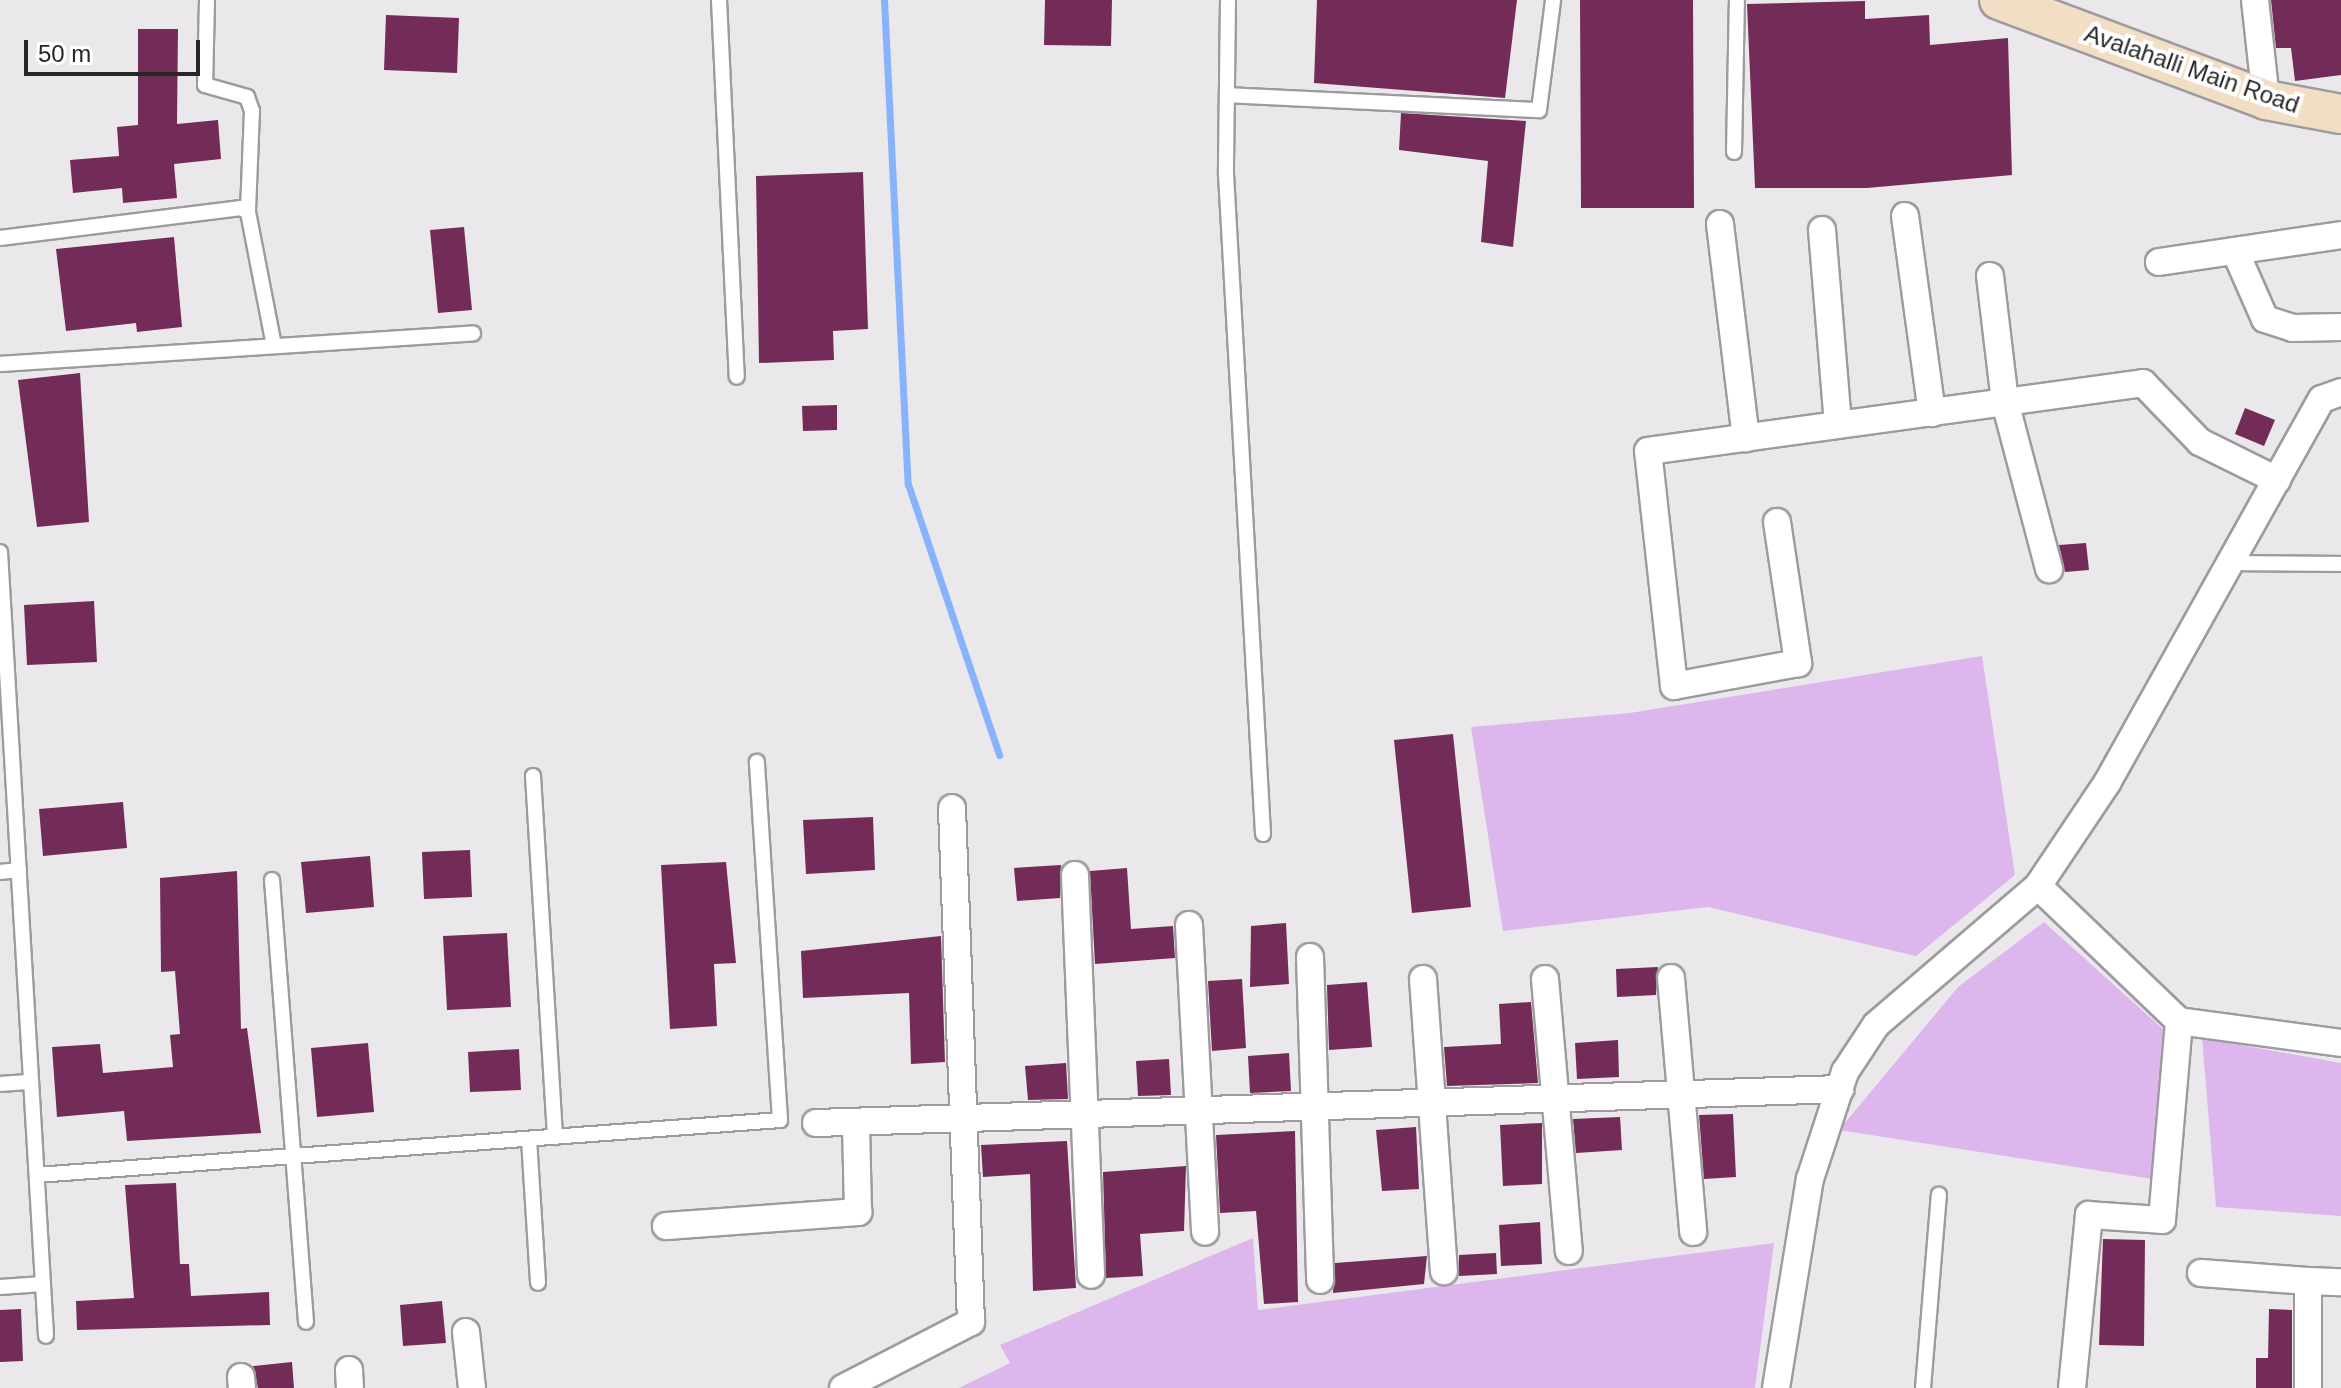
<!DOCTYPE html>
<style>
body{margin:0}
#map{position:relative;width:2341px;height:1388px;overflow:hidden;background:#ebe8ec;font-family:Helvetica,sans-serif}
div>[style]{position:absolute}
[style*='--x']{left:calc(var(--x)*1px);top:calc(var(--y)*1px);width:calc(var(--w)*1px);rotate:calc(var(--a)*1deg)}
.green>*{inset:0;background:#deb6ee}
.stream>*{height:7px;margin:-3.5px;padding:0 3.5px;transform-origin:3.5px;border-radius:3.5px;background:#87b3fb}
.building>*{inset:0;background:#732c58}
.roads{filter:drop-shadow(2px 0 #9d9b9e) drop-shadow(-2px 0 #9d9b9e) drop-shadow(0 2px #9d9b9e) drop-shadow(0 -2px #9d9b9e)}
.lane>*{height:14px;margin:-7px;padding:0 7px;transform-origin:7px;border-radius:7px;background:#fff}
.street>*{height:26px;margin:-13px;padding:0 13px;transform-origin:13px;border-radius:13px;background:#fff}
.secondary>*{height:38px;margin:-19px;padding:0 19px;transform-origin:19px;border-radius:19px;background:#f2ddc5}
span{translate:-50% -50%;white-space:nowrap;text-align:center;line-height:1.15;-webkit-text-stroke:8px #fff;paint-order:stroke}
.street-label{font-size:24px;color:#282728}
.scale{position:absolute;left:24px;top:40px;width:176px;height:36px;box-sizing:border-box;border:4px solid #282728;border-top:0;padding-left:10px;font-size:24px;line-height:28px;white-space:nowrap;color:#282728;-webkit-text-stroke:6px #fff;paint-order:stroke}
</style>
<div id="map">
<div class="green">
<i style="clip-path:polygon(1982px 656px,2015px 875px,1916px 956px,1708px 907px,1503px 931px,1471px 727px,1630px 713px)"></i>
<i style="clip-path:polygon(2044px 922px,2164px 1030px,2152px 1179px,1839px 1130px,1958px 987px)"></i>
<i style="clip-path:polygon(2202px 1038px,2341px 1063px,2341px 1216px,2216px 1207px)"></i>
<i style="clip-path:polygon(1253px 1238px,1258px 1310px,1774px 1243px,1755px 1388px,959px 1388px,1010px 1363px,1000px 1345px)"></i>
</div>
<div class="stream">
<i style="--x:884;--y:0;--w:485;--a:87.2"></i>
<i style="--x:908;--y:484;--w:286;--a:71.4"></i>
</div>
<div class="building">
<i style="clip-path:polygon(1045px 0,1112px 0,1111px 46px,1044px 45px)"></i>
<i style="clip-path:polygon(1317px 0,1517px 0,1505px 98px,1314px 83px)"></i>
<i style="clip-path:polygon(1580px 0,1693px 0,1694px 208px,1581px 208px)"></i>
<i style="clip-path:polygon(2271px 0,2341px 0,2341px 75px,2295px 81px,2291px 48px,2276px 48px)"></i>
<i style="clip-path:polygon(1865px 1px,1865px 19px,1929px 15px,1930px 45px,2008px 38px,2012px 175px,1867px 188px,1755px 188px,1747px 4px)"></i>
<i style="clip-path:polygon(386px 15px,459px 18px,457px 73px,384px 70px)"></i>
<i style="clip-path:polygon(138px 29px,178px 29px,177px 124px,218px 120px,221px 159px,174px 164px,177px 198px,123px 203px,122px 188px,73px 193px,70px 160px,119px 156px,117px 127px,138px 125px)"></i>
<i style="clip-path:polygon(1401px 113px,1526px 121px,1513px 247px,1481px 242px,1488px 161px,1399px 150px)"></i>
<i style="clip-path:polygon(863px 172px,868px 329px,833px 331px,834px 360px,759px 363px,756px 176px)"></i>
<i style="clip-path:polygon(464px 227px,472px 310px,438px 313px,430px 230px)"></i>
<i style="clip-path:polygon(174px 237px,182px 327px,137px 332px,136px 323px,66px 331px,56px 249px)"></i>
<i style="clip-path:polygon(80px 373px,89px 522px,37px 527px,18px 380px)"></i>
<i style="clip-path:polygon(837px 405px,837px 430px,803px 431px,802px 406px)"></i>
<i style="clip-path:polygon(2245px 408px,2275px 420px,2264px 446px,2235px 434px)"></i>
<i style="clip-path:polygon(2086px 543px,2089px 570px,2065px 572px,2059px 545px)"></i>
<i style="clip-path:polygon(94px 601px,97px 662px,27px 665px,24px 605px)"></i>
<i style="clip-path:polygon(1453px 734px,1471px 907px,1412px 913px,1394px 740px)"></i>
<i style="clip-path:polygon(123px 802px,127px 848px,43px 856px,39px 809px)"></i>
<i style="clip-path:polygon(873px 817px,875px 870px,806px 874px,803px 820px)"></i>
<i style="clip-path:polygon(470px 850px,472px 897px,424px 899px,422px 852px)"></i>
<i style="clip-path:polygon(370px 856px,374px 907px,306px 913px,301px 862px)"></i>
<i style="clip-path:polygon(726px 862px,736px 963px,714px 964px,717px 1026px,670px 1029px,661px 865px)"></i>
<i style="clip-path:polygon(1061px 865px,1060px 898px,1017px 901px,1014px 868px)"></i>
<i style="clip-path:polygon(1127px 868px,1131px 929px,1173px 926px,1175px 958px,1095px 964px,1090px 871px)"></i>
<i style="clip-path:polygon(237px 871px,241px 1029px,247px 1028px,261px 1133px,127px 1141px,124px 1111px,57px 1117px,52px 1047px,100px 1044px,103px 1073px,173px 1067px,170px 1035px,180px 1034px,175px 971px,161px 972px,160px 878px)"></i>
<i style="clip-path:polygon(1286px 923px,1289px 984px,1250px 987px,1251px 926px)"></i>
<i style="clip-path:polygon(507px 933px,511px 1007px,447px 1010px,443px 936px)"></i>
<i style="clip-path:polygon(941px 936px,945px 1062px,911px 1064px,909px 993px,803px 998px,801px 951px)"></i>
<i style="clip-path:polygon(1658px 967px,1656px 995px,1617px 997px,1616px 969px)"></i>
<i style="clip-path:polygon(1242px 979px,1246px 1048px,1212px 1051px,1208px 981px)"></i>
<i style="clip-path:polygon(1367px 982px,1372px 1047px,1329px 1050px,1327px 985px)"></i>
<i style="clip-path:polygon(1531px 1002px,1538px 1083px,1447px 1086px,1444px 1047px,1501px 1044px,1499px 1004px)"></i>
<i style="clip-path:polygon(1618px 1040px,1619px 1077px,1577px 1079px,1575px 1043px)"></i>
<i style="clip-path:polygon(368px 1043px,374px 1112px,317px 1117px,311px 1048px)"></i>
<i style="clip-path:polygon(519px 1049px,521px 1090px,470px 1092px,468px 1052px)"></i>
<i style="clip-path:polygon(1289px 1053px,1291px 1091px,1250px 1093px,1248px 1056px)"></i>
<i style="clip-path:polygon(1169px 1059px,1171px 1095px,1138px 1096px,1136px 1061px)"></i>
<i style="clip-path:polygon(1066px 1063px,1068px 1099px,1028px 1100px,1025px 1066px)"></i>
<i style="clip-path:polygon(1733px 1114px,1736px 1177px,1704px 1179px,1699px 1115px)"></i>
<i style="clip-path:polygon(1620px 1117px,1622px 1150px,1576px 1153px,1573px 1119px)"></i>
<i style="clip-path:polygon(1542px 1123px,1542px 1184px,1503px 1186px,1500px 1125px)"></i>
<i style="clip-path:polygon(1416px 1127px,1419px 1189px,1382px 1191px,1376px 1130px)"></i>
<i style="clip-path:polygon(1295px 1131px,1298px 1302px,1264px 1304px,1256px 1211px,1220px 1213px,1216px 1135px)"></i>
<i style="clip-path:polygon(1067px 1141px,1076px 1288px,1033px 1291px,1030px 1174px,983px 1177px,981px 1145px)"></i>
<i style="clip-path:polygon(1186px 1166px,1184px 1231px,1140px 1234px,1143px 1276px,1106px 1278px,1103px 1172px)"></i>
<i style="clip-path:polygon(176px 1183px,180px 1264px,189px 1264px,191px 1296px,269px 1292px,270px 1325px,77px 1330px,76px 1301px,134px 1298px,125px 1185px)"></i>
<i style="clip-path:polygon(1540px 1222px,1542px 1264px,1501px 1266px,1499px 1225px)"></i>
<i style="clip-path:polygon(2103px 1239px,2145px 1240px,2144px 1346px,2099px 1345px)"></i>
<i style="clip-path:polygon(1496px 1253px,1497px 1274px,1459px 1276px,1459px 1255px)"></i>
<i style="clip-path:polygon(1427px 1256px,1424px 1284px,1333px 1293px,1335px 1263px)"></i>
<i style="clip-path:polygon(442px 1301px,446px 1343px,403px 1346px,400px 1305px)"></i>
<i style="clip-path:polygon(21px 1309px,23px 1361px,0 1362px,0 1310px)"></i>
<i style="clip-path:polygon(2269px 1309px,2292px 1310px,2292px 1388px,2256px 1388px,2256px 1358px,2268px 1358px)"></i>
<i style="clip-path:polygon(292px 1362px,294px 1388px,258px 1388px,253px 1366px)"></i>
</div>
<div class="roads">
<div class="lane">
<i style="--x:207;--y:0;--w:85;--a:91.3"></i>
<i style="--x:205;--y:85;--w:44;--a:15.9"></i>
<i style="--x:247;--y:97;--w:15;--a:70"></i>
<i style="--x:252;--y:111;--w:101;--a:92.3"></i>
<i style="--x:719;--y:0;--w:377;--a:87.3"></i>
<i style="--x:1228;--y:0;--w:174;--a:90.7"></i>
<i style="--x:1226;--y:174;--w:661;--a:86.79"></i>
<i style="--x:1227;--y:95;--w:312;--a:2.8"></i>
<i style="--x:1539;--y:110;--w:111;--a:-82.7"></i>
<i style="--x:1734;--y:152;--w:152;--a:-88.9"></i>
<i style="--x:0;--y:238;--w:243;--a:-7.1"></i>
<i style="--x:241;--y:208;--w:8;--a:30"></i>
<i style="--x:248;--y:212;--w:136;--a:79"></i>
<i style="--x:0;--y:364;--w:474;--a:-3.7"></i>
<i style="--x:0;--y:552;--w:785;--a:86.64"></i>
<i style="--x:2230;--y:563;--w:111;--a:0.5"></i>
<i style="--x:533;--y:776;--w:362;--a:86.5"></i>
<i style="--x:0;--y:872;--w:19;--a:-6"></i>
<i style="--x:272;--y:880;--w:443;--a:85.6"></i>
<i style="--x:0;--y:1084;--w:31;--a:-4"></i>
<i style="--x:529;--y:1139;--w:144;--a:86.4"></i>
<i style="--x:37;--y:1175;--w:745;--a:-4.23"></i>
<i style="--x:780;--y:1120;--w:359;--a:-93.7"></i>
<i style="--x:0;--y:1287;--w:43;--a:-4"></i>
<i style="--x:1923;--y:1388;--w:194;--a:-85.3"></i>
</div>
<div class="street">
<i style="--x:2255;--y:0;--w:101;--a:83.7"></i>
<i style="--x:1905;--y:216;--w:199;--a:82.2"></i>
<i style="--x:1720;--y:224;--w:216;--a:83.1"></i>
<i style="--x:1822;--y:230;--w:195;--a:85.3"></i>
<i style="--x:2235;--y:251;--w:74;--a:66.2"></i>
<i style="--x:2265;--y:319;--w:29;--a:18"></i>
<i style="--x:2293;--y:328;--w:48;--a:-1.2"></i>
<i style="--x:2159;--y:262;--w:184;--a:-8.4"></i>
<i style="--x:1990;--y:276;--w:127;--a:83.2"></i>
<i style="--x:2005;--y:402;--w:173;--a:75.2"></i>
<i style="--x:1777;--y:522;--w:143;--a:81.5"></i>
<i style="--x:1798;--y:663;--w:126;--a:169.5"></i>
<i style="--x:1674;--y:686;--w:236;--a:-96.3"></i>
<i style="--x:1648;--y:451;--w:500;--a:-7.8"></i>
<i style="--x:2143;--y:383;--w:82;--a:46"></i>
<i style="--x:2200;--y:442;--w:86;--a:26.3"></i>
<i style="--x:1075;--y:875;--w:400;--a:87.7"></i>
<i style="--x:2038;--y:886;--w:195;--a:43.8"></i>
<i style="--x:2179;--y:1021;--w:163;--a:7.7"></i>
<i style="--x:1189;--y:925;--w:307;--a:87"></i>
<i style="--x:1310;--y:957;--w:323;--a:88.2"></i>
<i style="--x:1671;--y:978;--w:255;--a:85"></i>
<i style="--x:1423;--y:979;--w:293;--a:85.9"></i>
<i style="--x:1545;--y:979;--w:273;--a:85"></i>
<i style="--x:816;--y:1123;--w:1025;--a:-1.9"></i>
<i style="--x:666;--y:1226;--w:193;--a:-4.2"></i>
<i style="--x:858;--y:1212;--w:90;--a:-91.3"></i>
<i style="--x:2201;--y:1273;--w:107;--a:4.3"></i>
<i style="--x:466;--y:1332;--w:56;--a:83.9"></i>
<i style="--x:349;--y:1370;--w:18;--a:87"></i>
<i style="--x:241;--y:1377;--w:11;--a:85"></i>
<i style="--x:843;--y:1388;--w:144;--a:-27.3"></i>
<i style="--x:971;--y:1322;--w:514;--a:-92.12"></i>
<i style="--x:1776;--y:1388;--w:212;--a:-80.8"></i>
<i style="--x:1810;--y:1179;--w:113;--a:-71.9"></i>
<i style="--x:1845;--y:1072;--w:56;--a:-56.6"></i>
<i style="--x:1876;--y:1025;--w:213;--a:-40.6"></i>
<i style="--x:2038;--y:886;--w:124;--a:-56.2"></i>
<i style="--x:2107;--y:783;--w:440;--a:-60.8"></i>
<i style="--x:2322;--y:399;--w:20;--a:-20"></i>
<i style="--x:2072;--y:1388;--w:174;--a:-84.4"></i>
<i style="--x:2089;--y:1215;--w:73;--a:3.9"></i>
<i style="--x:2162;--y:1220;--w:200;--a:-85.1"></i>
<i style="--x:2308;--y:1388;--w:107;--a:-90"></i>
<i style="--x:2308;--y:1281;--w:33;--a:2"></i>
</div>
<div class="secondary">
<i style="--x:1999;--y:0;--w:285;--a:20.5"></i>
<i style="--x:2266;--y:100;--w:76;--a:10.6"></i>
</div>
</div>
<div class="street-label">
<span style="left:2192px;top:69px;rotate:19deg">Avalahalli Main Road</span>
</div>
<div class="scale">50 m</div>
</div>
